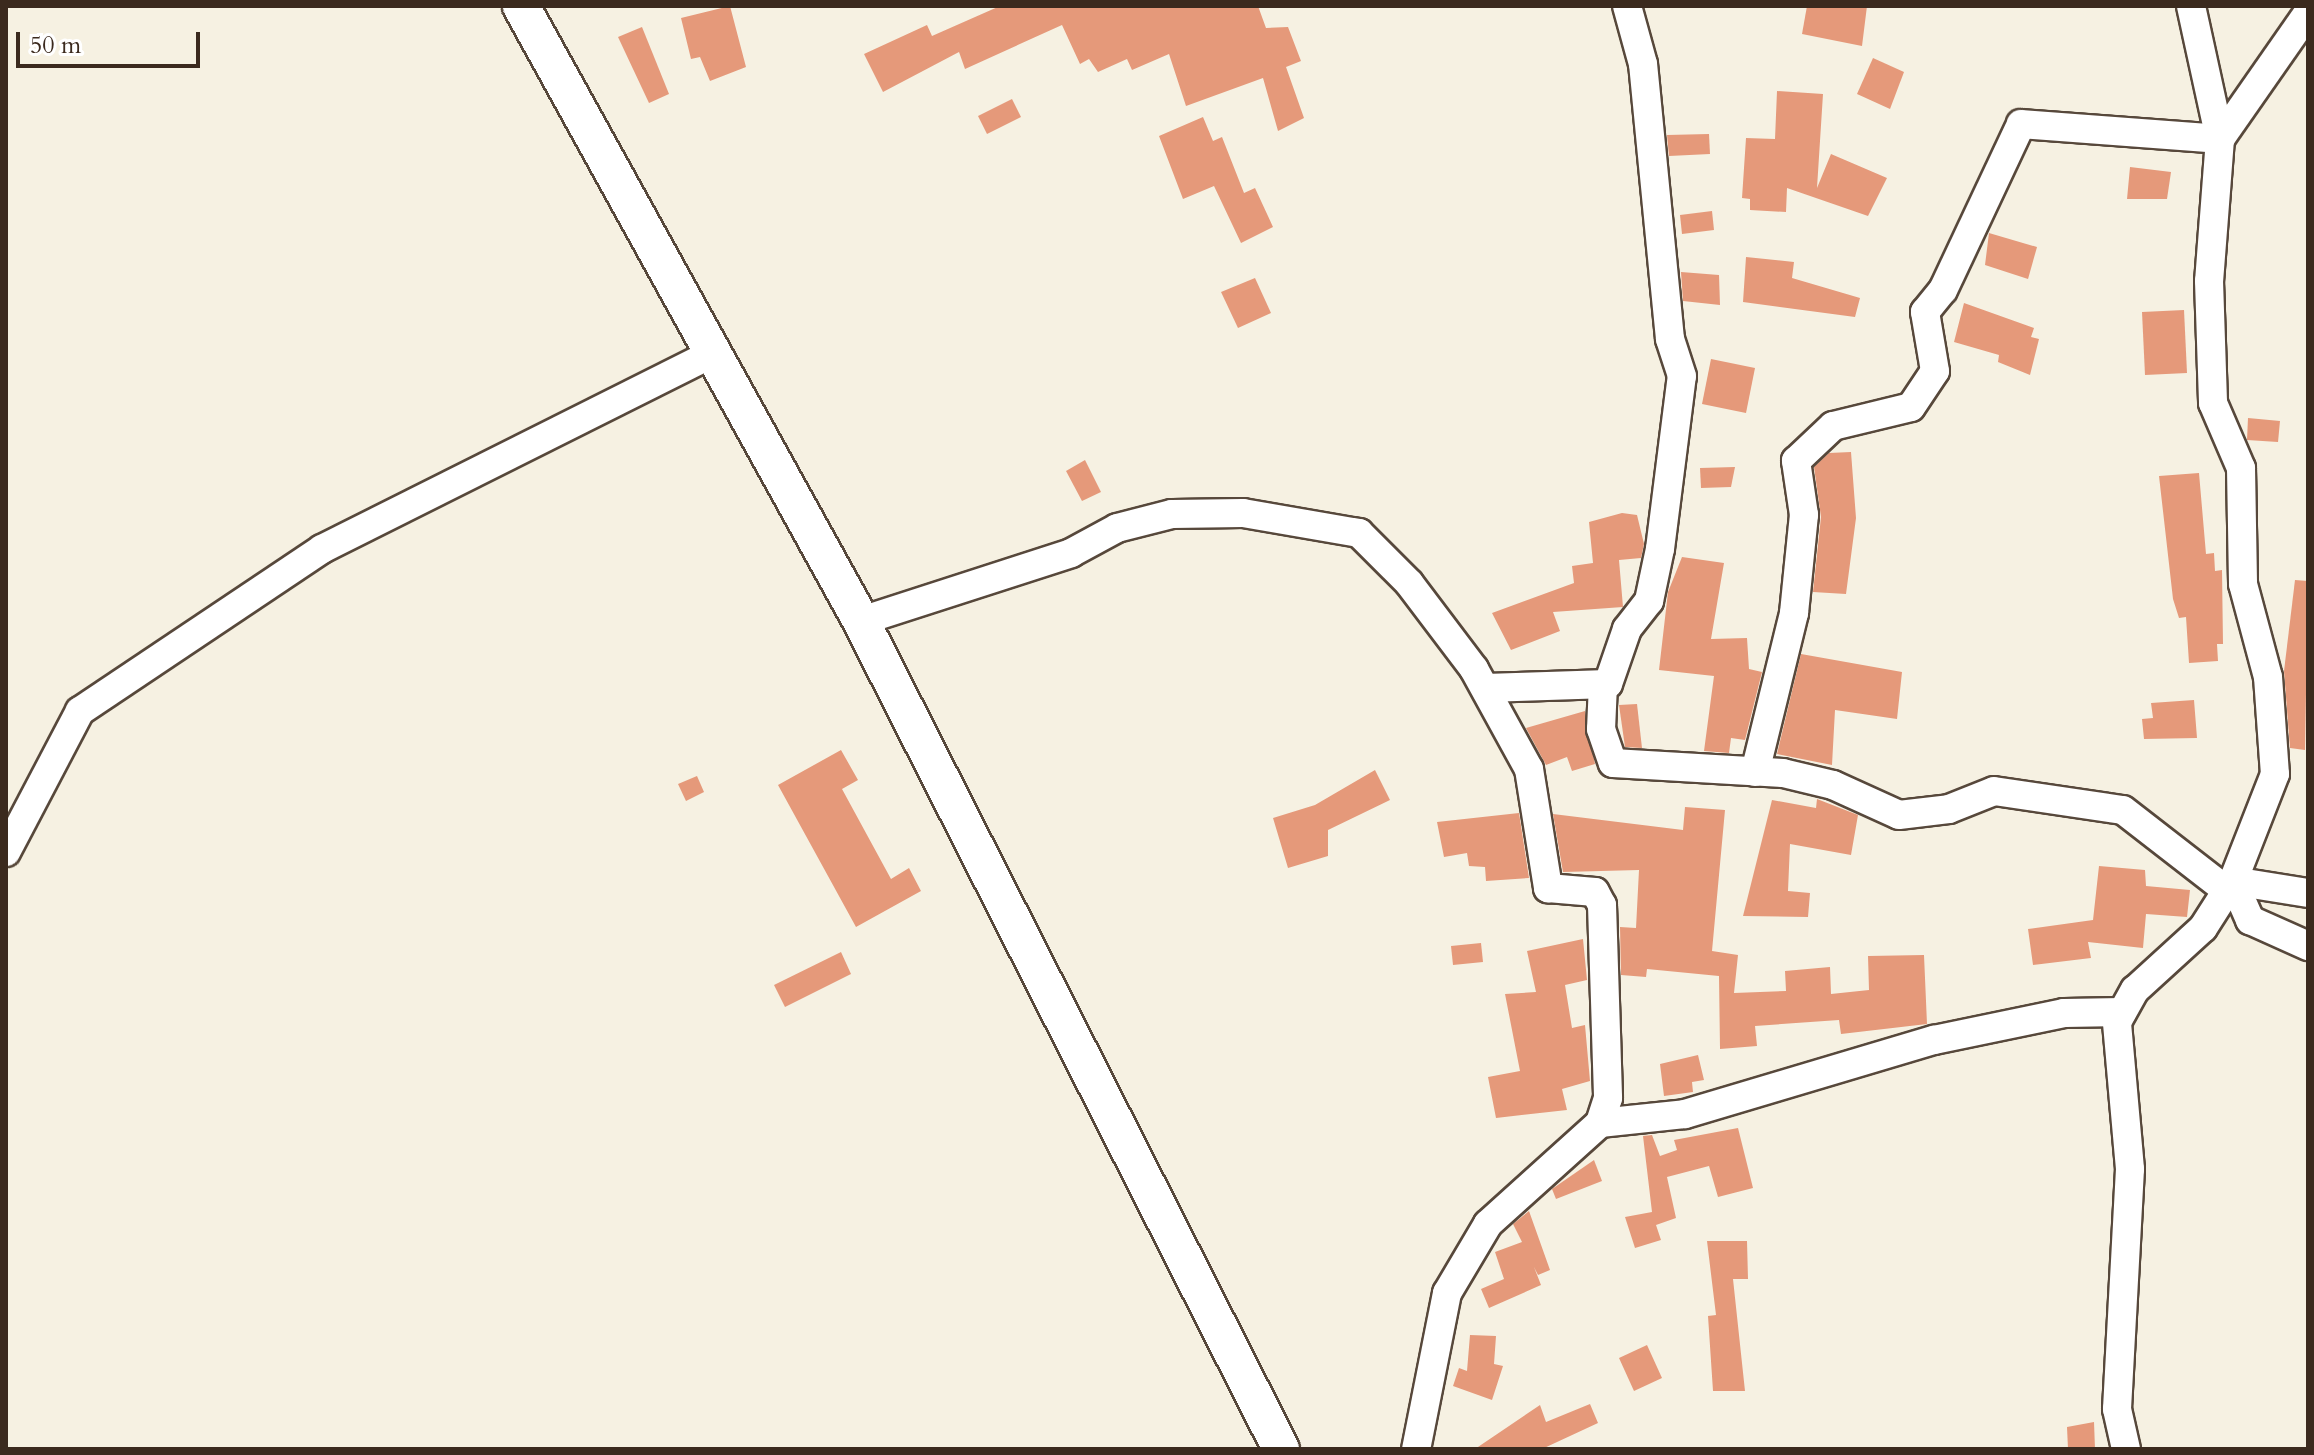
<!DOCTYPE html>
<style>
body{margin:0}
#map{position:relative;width:2314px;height:1455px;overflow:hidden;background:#f6f1e2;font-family:Cardo,serif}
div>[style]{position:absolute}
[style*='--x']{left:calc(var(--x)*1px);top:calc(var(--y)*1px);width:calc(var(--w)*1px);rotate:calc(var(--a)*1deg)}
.building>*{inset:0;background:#e5997a}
.roads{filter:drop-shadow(2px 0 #57483b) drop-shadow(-2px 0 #57483b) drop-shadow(0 2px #57483b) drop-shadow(0 -2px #57483b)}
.minor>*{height:28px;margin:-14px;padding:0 14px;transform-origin:14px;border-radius:14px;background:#fff}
.tertiary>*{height:36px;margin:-18px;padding:0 18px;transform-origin:18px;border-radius:18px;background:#fff}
span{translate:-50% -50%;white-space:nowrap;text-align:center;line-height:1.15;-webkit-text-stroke:6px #fff;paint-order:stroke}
.frame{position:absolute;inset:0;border:8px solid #3b2a1e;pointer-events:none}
.scale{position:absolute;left:16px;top:32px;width:184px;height:36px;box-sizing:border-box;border:4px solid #3b2a1e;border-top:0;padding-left:10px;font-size:24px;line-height:28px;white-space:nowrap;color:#3b2a1e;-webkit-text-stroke:6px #fff;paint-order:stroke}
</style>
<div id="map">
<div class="building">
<i style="clip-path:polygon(730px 6px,746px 67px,710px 81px,700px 57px,691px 59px,681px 18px)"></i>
<i style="clip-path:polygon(1000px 6px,1258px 6px,1266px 28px,1288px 27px,1301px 61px,1286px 67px,1304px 118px,1278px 131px,1263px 78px,1186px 106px,1169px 54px,1132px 70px,1127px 59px,1098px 72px,1089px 59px,1080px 64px,1062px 25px,965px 69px,959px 52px,883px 92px,864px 54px,927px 25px,932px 36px)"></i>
<i style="clip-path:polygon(1807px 6px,1867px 6px,1862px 46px,1802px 34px)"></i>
<i style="clip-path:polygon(642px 27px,669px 94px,649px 103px,618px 37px)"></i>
<i style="clip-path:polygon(1873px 58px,1904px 72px,1890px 109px,1857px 94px)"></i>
<i style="clip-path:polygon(1777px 91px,1823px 94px,1817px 188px,1831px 154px,1887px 178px,1868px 216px,1787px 188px,1786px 212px,1750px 210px,1750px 199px,1742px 198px,1746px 138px,1775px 139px)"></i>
<i style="clip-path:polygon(1012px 99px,1021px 117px,987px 134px,978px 116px)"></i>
<i style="clip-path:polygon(1203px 117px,1213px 141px,1222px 137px,1244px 193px,1255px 188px,1273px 227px,1241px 243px,1214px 186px,1183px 199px,1159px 136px)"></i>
<i style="clip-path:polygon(1709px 134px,1710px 154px,1669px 156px,1667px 135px)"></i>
<i style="clip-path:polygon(2130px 167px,2171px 172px,2167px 199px,2127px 199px)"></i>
<i style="clip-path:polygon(1712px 211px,1714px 230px,1682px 234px,1680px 215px)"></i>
<i style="clip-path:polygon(1989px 233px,2037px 247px,2028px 279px,1985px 265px)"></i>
<i style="clip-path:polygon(1746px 257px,1794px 262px,1792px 278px,1860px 298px,1855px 317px,1743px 302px)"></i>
<i style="clip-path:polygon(1681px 272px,1719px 275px,1720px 305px,1683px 301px)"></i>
<i style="clip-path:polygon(1255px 278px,1271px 313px,1238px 328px,1221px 292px)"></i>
<i style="clip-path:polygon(1964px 303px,2034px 328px,2031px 337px,2039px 339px,2030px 375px,1998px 362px,1999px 355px,1954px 342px)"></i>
<i style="clip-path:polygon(2184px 310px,2187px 373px,2145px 375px,2142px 312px)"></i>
<i style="clip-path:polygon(1711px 359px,1755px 368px,1746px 413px,1702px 404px)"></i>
<i style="clip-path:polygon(2248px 418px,2280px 421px,2278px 442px,2247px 440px)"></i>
<i style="clip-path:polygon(1851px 452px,1856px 518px,1846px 594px,1813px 592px,1821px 517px,1814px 467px,1829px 453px)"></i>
<i style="clip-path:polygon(1085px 460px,1101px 492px,1082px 501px,1066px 471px)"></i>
<i style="clip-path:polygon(1735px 467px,1731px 487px,1701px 488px,1700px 468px)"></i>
<i style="clip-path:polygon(2199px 473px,2206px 554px,2214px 553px,2215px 571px,2222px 570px,2223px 644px,2217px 644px,2218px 661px,2189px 663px,2186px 617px,2179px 618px,2173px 599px,2159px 476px)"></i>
<i style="clip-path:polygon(1622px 513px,1637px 515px,1644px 544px,1641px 558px,1619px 560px,1623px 607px,1553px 612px,1560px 631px,1511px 650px,1492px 613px,1574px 583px,1572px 566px,1593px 563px,1589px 522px)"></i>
<i style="clip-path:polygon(1682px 557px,1724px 563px,1711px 639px,1747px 638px,1749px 669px,1762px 672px,1745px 740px,1731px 738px,1729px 753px,1704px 751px,1714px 676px,1659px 670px,1668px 592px)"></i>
<i style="clip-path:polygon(2295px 580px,2308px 581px,2305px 750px,2290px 748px,2284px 671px)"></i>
<i style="clip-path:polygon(1801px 654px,1902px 672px,1897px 719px,1835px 710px,1832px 765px,1777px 754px)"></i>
<i style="clip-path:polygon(2194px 700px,2197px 738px,2144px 739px,2142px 719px,2153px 718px,2151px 703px)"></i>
<i style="clip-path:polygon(1637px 704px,1642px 748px,1625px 747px,1619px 705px)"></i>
<i style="clip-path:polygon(1585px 711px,1595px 764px,1572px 771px,1567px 757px,1546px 765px,1526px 728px)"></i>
<i style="clip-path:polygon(841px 750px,858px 780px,842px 789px,891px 879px,909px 868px,921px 891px,856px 927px,778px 785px)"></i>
<i style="clip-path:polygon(1375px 770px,1390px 800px,1328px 830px,1328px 856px,1288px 868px,1273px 818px,1315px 805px)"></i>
<i style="clip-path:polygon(697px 776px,704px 792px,686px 801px,678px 784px)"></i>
<i style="clip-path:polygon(1817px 799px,1858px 815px,1851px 855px,1790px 844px,1788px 891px,1810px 893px,1808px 917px,1743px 916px,1772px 800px,1816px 808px)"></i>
<i style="clip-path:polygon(1685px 807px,1725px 810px,1712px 951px,1738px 955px,1734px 993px,1786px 991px,1785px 971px,1830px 967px,1831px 994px,1869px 990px,1868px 956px,1924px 955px,1927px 1024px,1841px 1034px,1839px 1020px,1755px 1026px,1757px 1046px,1720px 1049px,1719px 976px,1647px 969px,1646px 977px,1621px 975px,1620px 927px,1636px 928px,1639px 870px,1563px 872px,1553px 814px,1683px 830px)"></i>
<i style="clip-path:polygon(1519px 813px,1529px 878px,1486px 881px,1485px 867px,1469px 866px,1467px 853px,1444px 857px,1437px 822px)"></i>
<i style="clip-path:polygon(2099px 866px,2145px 870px,2146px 886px,2190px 890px,2187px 917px,2146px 914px,2143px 948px,2088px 942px,2091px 958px,2033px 965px,2028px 929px,2093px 920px)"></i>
<i style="clip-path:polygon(1583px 939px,1587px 980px,1565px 985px,1572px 1028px,1585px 1025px,1590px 1081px,1562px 1089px,1567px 1110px,1496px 1118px,1488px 1077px,1520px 1071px,1505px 994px,1536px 992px,1527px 951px)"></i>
<i style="clip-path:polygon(1481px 943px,1483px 962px,1453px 965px,1451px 946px)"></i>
<i style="clip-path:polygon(841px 952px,851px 974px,785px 1007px,774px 985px)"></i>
<i style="clip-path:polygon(1698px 1055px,1704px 1080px,1692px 1082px,1693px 1092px,1664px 1096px,1660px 1064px)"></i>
<i style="clip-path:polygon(1738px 1128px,1753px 1188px,1718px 1197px,1709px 1166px,1667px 1177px,1676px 1218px,1656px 1225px,1661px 1240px,1635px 1248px,1625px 1217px,1652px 1212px,1643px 1136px,1652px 1135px,1660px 1156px,1677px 1150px,1674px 1140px)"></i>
<i style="clip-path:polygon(1594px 1160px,1602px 1181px,1556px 1199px,1552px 1189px)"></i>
<i style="clip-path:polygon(1529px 1211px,1550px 1270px,1538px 1275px,1534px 1267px,1541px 1285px,1489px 1308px,1481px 1289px,1504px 1279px,1495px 1252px,1522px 1242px,1513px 1224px)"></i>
<i style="clip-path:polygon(1707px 1241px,1747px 1241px,1748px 1279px,1733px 1279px,1745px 1391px,1713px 1391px,1708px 1316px,1716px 1315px)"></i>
<i style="clip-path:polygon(1470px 1335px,1496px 1336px,1494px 1364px,1503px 1366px,1492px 1400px,1453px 1386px,1459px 1368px,1467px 1371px)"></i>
<i style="clip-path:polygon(1647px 1345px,1662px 1378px,1634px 1391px,1619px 1358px)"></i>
<i style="clip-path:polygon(1590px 1404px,1598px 1423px,1542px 1449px,1475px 1449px,1540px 1405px,1546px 1422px)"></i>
<i style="clip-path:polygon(2094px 1422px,2095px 1449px,2068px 1449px,2067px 1427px)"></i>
</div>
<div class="roads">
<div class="minor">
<i style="--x:2191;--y:6;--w:136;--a:77.7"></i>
<i style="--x:2220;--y:139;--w:142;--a:94.4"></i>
<i style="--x:2209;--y:281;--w:122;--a:88.1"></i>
<i style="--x:2213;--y:403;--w:71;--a:66.7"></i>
<i style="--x:2241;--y:468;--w:116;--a:89"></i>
<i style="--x:2243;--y:584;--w:96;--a:75"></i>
<i style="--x:2268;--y:677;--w:97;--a:85.9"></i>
<i style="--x:2275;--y:774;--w:115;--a:111.4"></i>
<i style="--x:2233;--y:881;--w:43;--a:66.4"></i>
<i style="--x:2250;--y:920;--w:64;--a:24.1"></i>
<i style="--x:861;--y:621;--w:221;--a:-17.9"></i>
<i style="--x:1071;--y:553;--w:52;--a:-28.5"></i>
<i style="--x:1117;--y:528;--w:57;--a:-14.3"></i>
<i style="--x:1172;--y:514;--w:71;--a:-0.8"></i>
<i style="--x:1243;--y:513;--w:118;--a:9.8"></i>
<i style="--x:1359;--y:533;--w:71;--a:45"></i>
<i style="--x:1409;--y:583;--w:108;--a:52.9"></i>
<i style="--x:1474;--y:669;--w:114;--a:61.2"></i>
<i style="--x:1529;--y:769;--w:121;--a:80.9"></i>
<i style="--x:1548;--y:888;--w:47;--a:4.9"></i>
<i style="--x:1595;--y:892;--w:15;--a:62"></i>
<i style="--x:1602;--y:905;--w:193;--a:88.2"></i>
<i style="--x:1608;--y:1098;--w:26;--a:108"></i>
<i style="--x:1600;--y:1123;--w:151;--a:138"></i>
<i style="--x:1488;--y:1224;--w:80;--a:120.7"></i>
<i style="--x:1447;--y:1293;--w:159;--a:101.2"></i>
<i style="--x:1603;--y:684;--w:45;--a:92.5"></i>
<i style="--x:1601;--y:729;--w:36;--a:71"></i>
<i style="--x:1613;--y:763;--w:170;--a:3.4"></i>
<i style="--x:1783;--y:773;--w:51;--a:13.5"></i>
<i style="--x:1833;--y:785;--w:72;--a:24.4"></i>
<i style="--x:1899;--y:815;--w:50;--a:-6.8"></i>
<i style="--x:1949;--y:809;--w:48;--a:-21.8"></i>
<i style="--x:1994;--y:791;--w:130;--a:8.4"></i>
<i style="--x:2123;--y:810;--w:124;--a:37.8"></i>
<i style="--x:2221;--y:886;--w:13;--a:-23"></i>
<i style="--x:2233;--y:881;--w:76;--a:9.1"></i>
<i style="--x:1486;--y:688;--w:122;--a:-1.9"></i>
<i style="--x:1608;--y:684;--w:58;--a:-70.9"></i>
<i style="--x:1627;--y:629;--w:36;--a:-52"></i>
<i style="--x:1649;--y:601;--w:53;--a:-78.1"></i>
<i style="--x:1660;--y:549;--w:174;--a:-82.8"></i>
<i style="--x:1682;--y:376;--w:39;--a:-108"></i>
<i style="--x:1670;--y:339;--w:276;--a:-95.6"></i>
<i style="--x:1643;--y:64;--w:60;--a:-105.4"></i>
<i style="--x:1755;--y:772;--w:164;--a:-76.2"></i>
<i style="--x:1794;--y:613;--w:99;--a:-84.2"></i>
<i style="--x:1804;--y:515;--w:55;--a:-98.4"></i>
<i style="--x:1796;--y:461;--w:51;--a:-43.4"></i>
<i style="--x:1833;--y:426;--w:80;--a:-13.7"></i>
<i style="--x:1911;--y:407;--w:43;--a:-56.3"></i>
<i style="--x:1935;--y:371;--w:60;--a:-99.6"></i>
<i style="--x:1925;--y:312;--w:28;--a:-51"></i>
<i style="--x:1943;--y:290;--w:183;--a:-64.8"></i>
<i style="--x:2021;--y:124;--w:200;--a:4.3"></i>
<i style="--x:2220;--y:139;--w:154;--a:-55.1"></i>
<i style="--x:6;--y:852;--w:159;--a:-62.3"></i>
<i style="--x:80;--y:711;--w:291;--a:-33.8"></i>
<i style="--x:322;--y:549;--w:437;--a:-26.6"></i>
<i style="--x:1600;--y:1123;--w:85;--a:-6"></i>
<i style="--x:1685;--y:1114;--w:260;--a:-16.6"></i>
<i style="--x:1934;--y:1040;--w:133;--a:-11.7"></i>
<i style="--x:2064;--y:1013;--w:58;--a:-1"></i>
<i style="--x:2126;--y:1449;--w:41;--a:-102.7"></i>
<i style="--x:2117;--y:1409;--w:240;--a:-86.9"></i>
<i style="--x:2130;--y:1169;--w:148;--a:-95.1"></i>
<i style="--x:2117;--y:1022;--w:37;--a:-61"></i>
<i style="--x:2135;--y:990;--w:92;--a:-42.4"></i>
<i style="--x:2203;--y:928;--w:56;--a:-57.4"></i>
</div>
<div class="tertiary">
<i style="--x:521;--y:6;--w:703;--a:61.06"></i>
<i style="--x:861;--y:621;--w:928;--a:63.1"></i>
</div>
</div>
<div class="frame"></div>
<div class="scale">50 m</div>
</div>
